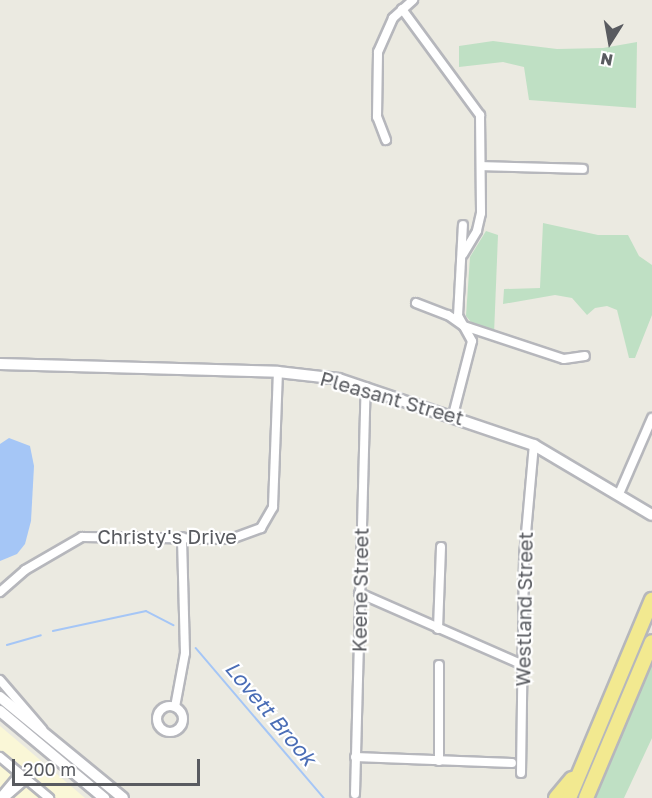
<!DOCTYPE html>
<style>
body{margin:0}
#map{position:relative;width:652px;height:798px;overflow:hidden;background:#ebeae1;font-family:"Golos Text",sans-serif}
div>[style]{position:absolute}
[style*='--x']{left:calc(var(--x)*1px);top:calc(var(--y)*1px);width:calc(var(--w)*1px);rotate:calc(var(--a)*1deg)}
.commercial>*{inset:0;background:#faf7d7}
.green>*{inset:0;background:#bfe0c4}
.water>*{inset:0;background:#a5c6f6}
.stream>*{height:1.5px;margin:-0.75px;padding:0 0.75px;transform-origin:0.75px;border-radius:0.75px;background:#a5c6f6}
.roads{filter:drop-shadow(2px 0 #b6b7bc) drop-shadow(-2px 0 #b6b7bc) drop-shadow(0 2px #b6b7bc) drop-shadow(0 -2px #b6b7bc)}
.street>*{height:8px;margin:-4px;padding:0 4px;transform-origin:4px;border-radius:4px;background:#fff}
.street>.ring{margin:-4px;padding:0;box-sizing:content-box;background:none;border:8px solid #fff;border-radius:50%}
.secondary>*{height:10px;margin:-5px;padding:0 5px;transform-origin:5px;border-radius:5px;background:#fff}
.highway>*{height:14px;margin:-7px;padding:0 7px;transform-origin:7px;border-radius:7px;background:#f2e990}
span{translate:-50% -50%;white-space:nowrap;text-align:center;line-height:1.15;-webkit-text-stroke:4.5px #fff;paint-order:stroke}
.street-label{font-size:20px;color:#595b60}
.water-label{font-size:21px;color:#4b6eb6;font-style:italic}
.north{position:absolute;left:580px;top:12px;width:60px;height:60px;-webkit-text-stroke:4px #fff;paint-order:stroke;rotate:191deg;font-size:16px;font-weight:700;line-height:24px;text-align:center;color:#595b60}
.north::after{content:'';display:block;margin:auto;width:21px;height:27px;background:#595b60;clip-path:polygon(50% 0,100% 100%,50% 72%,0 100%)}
.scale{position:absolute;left:12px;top:759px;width:188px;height:27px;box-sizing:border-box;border:3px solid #595b60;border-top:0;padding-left:8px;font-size:18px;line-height:21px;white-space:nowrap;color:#595b60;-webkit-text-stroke:4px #fff;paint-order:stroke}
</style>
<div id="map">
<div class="commercial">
<i style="clip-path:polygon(0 726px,85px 798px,0 798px)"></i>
</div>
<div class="green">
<i style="clip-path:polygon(493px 41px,557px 49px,603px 48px,637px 42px,636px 108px,529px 100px,524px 67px,503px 62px,459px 67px,459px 46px)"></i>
<i style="clip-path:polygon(543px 223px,598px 235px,628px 235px,639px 256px,652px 265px,652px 315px,635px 358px,629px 358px,617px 310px,607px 306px,595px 308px,587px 315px,572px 298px,555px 295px,503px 304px,504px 289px,540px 288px)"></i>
<i style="clip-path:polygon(486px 231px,498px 235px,494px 334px,475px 327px,466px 316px,470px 257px)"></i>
<i style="clip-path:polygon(652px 662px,652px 738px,624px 798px,596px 798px)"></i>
</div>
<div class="water">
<i style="clip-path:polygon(9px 438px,30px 446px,34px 466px,31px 521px,25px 544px,17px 554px,0 561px,0 444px)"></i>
</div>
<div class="stream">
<i style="--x:53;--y:631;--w:95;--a:-12.1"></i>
<i style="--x:146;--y:611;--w:31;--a:27"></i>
<i style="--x:7;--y:645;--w:35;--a:-16"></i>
<i style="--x:196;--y:648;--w:197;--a:49.5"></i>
</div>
<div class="roads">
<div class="street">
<i style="--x:402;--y:9;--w:132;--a:53.7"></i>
<i style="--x:480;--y:115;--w:98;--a:89.4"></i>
<i style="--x:481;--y:213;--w:18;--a:103"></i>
<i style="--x:477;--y:231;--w:27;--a:121"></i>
<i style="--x:386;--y:140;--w:25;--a:-111"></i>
<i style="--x:377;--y:117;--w:65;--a:-89.1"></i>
<i style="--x:378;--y:52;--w:37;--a:-66"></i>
<i style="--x:393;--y:18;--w:27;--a:-42"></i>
<i style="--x:482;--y:166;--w:101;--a:1.7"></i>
<i style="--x:416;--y:303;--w:34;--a:21"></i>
<i style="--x:448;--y:315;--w:19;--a:35"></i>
<i style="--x:464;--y:326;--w:105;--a:18.3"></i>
<i style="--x:564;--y:359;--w:21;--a:-8"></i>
<i style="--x:453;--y:415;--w:76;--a:-75.6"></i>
<i style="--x:472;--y:341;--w:29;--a:-119"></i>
<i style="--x:458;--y:316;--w:91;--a:-86.9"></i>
<i style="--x:619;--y:494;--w:83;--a:-66.5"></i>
<i style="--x:0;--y:592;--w:33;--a:-41"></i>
<i style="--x:25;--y:570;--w:66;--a:-30.1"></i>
<i style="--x:82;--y:537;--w:149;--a:0.8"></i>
<i style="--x:231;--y:539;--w:32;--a:-20"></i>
<i style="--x:261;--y:528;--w:24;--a:-60"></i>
<i style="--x:273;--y:507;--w:135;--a:-87.9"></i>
<i style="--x:359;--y:593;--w:179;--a:23.7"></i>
<i style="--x:438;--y:629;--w:82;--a:-87.9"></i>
<i style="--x:0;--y:680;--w:65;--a:49.4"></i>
<i class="ring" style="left:157px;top:706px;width:18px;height:18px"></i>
<i style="--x:175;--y:707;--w:55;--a:-79.5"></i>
<i style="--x:185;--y:653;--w:116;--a:-91.5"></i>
<i style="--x:0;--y:757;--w:64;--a:39.9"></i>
<i style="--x:355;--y:757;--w:157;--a:2.2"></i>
<i style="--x:439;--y:761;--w:96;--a:-90"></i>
<i style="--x:521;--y:773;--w:217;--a:-89.2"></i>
<i style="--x:524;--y:556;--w:111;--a:-84.9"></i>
<i style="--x:355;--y:794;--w:407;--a:-88.5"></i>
<i style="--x:0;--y:798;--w:31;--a:-50"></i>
<i style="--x:4;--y:798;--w:29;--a:-41"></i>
</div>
<div class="secondary">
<i style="--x:0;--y:364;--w:278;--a:1.6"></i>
<i style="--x:278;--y:372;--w:61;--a:6.5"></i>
<i style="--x:339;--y:379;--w:206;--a:18.7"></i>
<i style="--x:534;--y:445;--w:137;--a:30.7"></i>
<i style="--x:0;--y:697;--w:159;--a:39.4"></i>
<i style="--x:0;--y:711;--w:136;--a:39.9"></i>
</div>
<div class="highway">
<i style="--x:556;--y:798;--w:25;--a:-50"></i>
<i style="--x:569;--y:798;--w:215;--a:-67.3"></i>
<i style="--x:586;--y:798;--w:169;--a:-67.1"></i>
</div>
</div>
<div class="street-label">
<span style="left:392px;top:398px;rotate:16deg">Pleasant Street</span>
<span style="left:167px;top:536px">Christy's Drive</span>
<span style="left:360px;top:590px;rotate:-89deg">Keene Street</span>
<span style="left:524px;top:609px;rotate:-89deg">Westland Street</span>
</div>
<div class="water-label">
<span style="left:271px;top:713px;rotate:50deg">Lovett Brook</span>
</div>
<div class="north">N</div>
<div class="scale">200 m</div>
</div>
